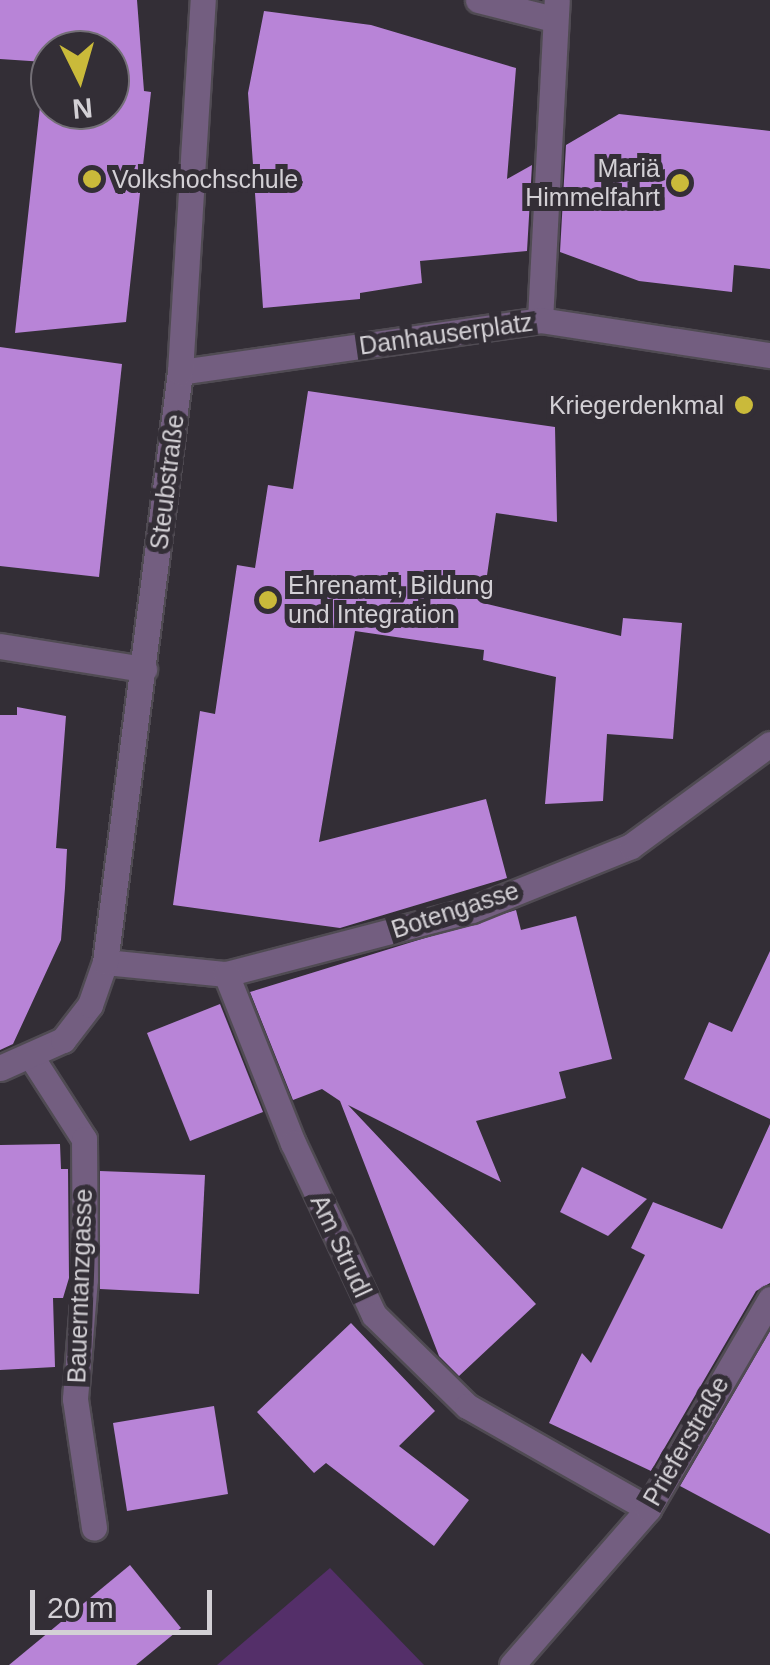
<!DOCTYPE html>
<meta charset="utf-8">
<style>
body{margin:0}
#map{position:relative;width:770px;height:1665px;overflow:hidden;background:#332e36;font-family:Arial,sans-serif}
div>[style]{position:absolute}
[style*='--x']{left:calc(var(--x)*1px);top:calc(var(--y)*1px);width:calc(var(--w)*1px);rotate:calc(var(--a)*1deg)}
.green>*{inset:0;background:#542f69}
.building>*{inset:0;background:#b884d7}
.roads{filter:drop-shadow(2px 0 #504b53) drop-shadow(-2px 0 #504b53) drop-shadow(0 2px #504b53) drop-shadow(0 -2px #504b53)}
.minor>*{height:25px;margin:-12.5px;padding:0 12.5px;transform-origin:12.5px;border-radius:12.5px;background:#735e80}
.dots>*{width:28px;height:28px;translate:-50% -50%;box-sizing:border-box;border:5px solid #332e36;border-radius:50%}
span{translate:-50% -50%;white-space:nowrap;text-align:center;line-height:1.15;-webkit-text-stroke:10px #332e36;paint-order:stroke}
.poi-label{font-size:25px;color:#d3d0d5}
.right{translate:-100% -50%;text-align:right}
.left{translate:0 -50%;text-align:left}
.street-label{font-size:25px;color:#d3d0d5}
.north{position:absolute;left:30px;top:30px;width:100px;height:100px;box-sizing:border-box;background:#332e36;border:2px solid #736f76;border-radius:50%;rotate:175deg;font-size:28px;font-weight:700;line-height:40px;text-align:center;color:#d3d0d5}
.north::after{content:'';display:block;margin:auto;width:35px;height:45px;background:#caba3a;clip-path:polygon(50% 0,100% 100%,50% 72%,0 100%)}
.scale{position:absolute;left:30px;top:1590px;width:182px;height:45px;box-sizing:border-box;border:5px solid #d3d0d5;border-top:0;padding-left:12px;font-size:30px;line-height:35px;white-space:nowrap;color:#d3d0d5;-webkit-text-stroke:8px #332e36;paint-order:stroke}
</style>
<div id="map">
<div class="green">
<i style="clip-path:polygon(330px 1568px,424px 1665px,217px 1665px)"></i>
</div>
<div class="building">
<i style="clip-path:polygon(evenodd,0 0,137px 0,144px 91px,151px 92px,126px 322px,15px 333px,45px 62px,0 59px,0 0,50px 50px,110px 50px,110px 110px,50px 110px,50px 50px)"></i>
<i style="clip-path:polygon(264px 11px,371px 25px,516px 68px,507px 179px,532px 165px,527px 251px,420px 261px,422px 283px,360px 293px,360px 299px,263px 308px,248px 93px)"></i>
<i style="clip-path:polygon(619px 114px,770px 131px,770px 269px,734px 265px,732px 292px,639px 281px,560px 252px,566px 145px)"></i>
<i style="clip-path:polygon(0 347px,122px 364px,99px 577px,0 566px)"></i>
<i style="clip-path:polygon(308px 391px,555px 427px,557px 522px,496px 513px,483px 603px,621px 636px,623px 618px,682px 623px,673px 739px,607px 734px,603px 801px,545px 804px,556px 677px,483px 660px,484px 650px,355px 631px,319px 842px,486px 799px,507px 878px,340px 928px,173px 905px,200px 711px,215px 714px,237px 565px,255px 568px,268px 485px,293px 489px)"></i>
<i style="clip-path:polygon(17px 707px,66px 716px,56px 848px,67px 849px,65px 888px,61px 940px,13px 1044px,0 1050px,0 715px,17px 715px)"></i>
<i style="clip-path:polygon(516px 910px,521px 930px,576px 916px,612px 1059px,559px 1072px,566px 1098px,476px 1121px,501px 1182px,348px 1105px,536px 1304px,459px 1376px,439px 1356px,340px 1101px,322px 1089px,293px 1100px,250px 992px)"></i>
<i style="clip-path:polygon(770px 951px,770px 1119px,684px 1079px,709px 1022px,732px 1032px)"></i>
<i style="clip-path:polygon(220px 1004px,263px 1112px,190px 1141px,147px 1033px)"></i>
<i style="clip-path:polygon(770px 1124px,770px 1283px,756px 1291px,651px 1471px,549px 1423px,582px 1353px,591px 1363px,645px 1255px,631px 1248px,653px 1202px,722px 1229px)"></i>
<i style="clip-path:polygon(60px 1144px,61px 1169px,68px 1169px,69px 1278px,63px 1298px,53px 1298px,55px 1367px,0 1370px,0 1145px)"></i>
<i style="clip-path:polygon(582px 1167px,647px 1199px,608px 1236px,560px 1212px)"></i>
<i style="clip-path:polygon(100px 1171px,205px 1175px,199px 1294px,100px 1289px)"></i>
<i style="clip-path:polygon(351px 1323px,435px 1411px,399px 1446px,469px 1500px,434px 1546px,326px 1463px,314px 1473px,257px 1412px)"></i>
<i style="clip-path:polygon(770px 1331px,770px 1534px,680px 1486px)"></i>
<i style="clip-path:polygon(214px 1406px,228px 1494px,127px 1511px,113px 1423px)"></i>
<i style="clip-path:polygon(130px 1565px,181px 1628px,136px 1665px,9px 1665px)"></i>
</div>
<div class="roads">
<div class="minor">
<i style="--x:478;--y:0;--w:77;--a:14.2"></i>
<i style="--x:540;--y:320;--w:320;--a:-87"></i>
<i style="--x:180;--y:372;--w:364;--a:-8.2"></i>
<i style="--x:540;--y:320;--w:233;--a:8.7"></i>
<i style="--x:0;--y:646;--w:146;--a:9.1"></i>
<i style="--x:105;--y:962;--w:122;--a:5.7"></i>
<i style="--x:226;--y:974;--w:254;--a:-14.6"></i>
<i style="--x:472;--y:910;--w:171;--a:-21.9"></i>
<i style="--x:631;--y:846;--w:172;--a:-36.3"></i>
<i style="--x:226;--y:974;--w:182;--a:68.4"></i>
<i style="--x:293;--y:1143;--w:190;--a:64.8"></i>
<i style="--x:374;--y:1315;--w:130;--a:44.4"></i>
<i style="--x:467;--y:1406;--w:208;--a:29.6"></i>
<i style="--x:32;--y:1058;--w:96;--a:57.3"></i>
<i style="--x:84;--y:1139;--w:140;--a:89.6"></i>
<i style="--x:85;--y:1279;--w:120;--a:94.8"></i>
<i style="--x:75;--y:1399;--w:130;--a:81.6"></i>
<i style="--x:0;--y:1068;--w:69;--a:-24"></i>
<i style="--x:63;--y:1040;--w:44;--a:-52.4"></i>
<i style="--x:90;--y:1005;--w:46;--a:-70.8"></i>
<i style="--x:105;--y:962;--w:595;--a:-82.76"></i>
<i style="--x:180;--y:372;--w:373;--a:-86.5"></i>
<i style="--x:512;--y:1665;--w:207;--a:-48.9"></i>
<i style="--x:648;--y:1509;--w:243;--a:-59.8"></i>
</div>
</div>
<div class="dots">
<i style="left:92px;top:179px;background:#caba3a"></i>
<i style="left:680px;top:183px;background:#caba3a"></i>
<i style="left:744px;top:405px;background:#caba3a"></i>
<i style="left:268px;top:600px;background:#caba3a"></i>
</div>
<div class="poi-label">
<span class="right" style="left:660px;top:183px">Mariä<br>Himmelfahrt</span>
<span class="left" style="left:112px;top:179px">Volkshochschule</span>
<span class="right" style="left:724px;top:405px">Kriegerdenkmal</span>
<span class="left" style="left:288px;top:600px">Ehrenamt, Bildung<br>und Integration</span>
</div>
<div class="street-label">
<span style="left:446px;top:334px;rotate:-8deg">Danhauserplatz</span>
<span style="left:167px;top:482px;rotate:-83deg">Steubstraße</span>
<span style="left:455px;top:910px;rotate:-18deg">Botengasse</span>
<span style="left:341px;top:1246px;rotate:65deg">Am Strudl</span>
<span style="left:80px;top:1286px;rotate:-88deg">Bauerntanzgasse</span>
<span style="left:686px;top:1441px;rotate:-60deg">Prieferstraße</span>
</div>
<div class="north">N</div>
<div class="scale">20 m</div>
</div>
